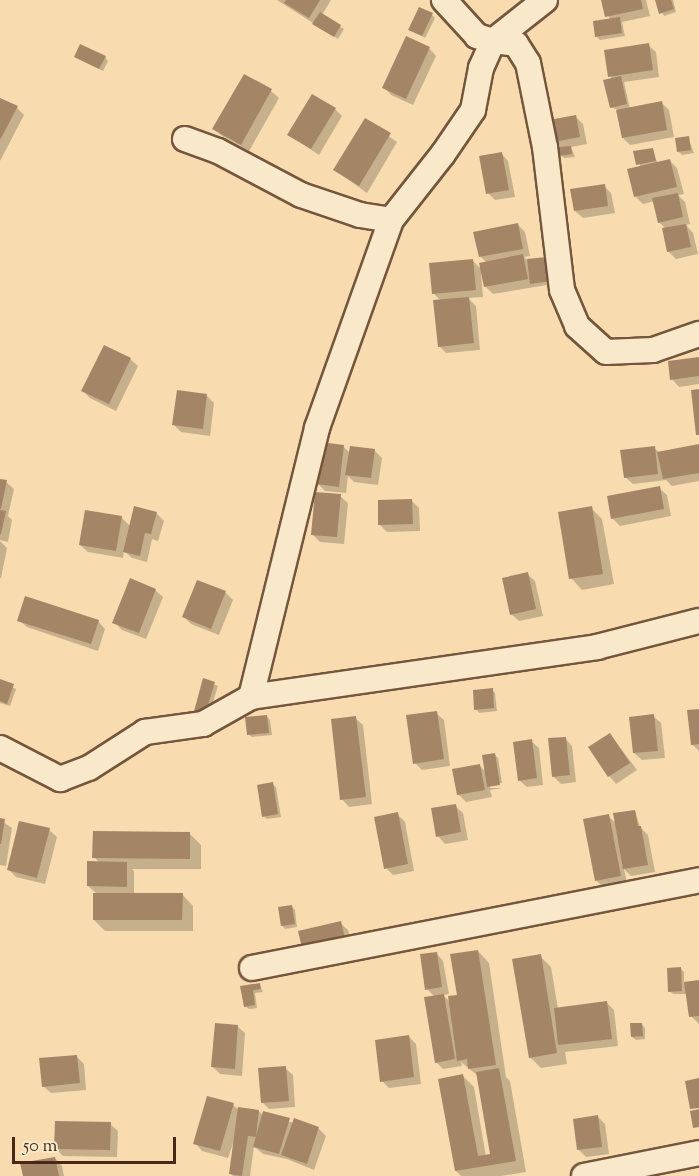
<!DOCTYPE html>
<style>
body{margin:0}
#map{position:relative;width:699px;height:1176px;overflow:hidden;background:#f8dcaf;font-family:"Sorts Mill Goudy",serif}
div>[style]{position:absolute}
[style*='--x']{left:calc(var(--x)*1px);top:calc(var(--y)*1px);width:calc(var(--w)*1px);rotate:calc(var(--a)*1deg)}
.shadow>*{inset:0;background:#0003}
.building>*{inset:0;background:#a48666}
.roads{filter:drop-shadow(2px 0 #74563d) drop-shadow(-2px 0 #74563d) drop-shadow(0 2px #74563d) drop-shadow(0 -2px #74563d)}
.minor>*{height:24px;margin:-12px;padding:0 12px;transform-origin:12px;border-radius:12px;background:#fae8cb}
span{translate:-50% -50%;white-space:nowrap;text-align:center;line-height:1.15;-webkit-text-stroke:4.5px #fae8cb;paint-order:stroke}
.scale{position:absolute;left:12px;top:1137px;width:164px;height:27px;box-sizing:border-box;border:3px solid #482917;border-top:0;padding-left:8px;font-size:18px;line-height:21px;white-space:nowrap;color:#482917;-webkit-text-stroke:4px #fae8cb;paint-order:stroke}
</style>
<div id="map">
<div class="shadow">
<i style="clip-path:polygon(277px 0,331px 0,322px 15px,344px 29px,338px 39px)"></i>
<i style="clip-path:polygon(603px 0,646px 0,650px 16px,622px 22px,625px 36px,600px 40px,596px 36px,610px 20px)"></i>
<i style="clip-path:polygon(656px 0,673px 0,676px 12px,664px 16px)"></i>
<i style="clip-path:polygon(432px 15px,435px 18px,425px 38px,410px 29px)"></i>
<i style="clip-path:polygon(648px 45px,656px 52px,659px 77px,624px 82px,630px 109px,662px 103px,669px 110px,674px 137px,630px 145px,623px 138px,618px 110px,611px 107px,613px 80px,610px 76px)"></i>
<i style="clip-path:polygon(429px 48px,436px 56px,413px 105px,391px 95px,384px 87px)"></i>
<i style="clip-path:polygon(76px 57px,105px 57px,108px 61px,103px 71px)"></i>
<i style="clip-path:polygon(244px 76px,271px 91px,279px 98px,249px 151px,222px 136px,214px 129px)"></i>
<i style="clip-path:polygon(0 99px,17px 108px,24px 115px,0 161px)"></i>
<i style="clip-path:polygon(335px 109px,342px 116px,319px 155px,289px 135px)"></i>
<i style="clip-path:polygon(575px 116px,583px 124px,587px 144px,571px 147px,575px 157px,564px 158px,561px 155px,562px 149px,555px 142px)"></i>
<i style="clip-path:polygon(365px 120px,397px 142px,367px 193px,335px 170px)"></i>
<i style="clip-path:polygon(688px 138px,694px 153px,682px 155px,679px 152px)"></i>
<i style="clip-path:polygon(652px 149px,658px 164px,670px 161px,677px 168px,684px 194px,678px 195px,685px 202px,690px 224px,686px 225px,693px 233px,698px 254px,676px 259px,668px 251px,666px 229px,659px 222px,655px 201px,643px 204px,635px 196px,641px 168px,635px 153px)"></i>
<i style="clip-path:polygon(501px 153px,508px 161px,515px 197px,495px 200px,488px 193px)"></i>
<i style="clip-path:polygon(604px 186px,611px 193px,615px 213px,583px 218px,575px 211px)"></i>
<i style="clip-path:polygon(518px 225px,525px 232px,530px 256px,524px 257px,553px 284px,493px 294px,486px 287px,481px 273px,483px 297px,468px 298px,476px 306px,480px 350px,446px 353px,439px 346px,441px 301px,433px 293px,473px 261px,482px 270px,487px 263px,480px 256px)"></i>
<i style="clip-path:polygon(130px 359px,138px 366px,116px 411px,90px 398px,83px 391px)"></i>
<i style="clip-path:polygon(699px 359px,699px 384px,679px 387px,672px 379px)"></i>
<i style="clip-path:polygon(207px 396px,214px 403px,210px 436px,181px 432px,174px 425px)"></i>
<i style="clip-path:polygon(343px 446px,350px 453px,374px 450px,382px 458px,378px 485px,354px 482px,348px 476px,346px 493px,325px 491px,318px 484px)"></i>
<i style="clip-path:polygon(699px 446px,699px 481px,672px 486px,666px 480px,633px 484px,625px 477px,654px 448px,660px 453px)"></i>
<i style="clip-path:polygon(0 481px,6px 482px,14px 489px,8px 516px,12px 520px,8px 542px,0 540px)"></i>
<i style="clip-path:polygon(659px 488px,667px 495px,671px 516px,620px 526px,613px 519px)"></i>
<i style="clip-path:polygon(339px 495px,348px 503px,344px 544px,320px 542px,313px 535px)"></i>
<i style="clip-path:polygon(412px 501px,419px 508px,420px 531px,387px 532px,380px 525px)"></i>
<i style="clip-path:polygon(591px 508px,602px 519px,614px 584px,582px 590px,571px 578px)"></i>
<i style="clip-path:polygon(156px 513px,164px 521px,158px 541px,152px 539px,147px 562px,132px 558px,124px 551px,123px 558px,88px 552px,80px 545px,121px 517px,131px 527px)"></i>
<i style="clip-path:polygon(0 541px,7px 548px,1px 578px,0 578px)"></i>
<i style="clip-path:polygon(527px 574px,535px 581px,543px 616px,519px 621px,511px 614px)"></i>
<i style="clip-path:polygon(198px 581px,226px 593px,233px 600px,219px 635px,191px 624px,184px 617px)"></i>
<i style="clip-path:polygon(155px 590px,163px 597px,146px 639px,122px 630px,114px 622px)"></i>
<i style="clip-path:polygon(19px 620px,98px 621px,105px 629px,98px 651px,27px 627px)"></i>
<i style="clip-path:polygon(204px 680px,218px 686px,207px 721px)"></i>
<i style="clip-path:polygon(0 681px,16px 689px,10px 706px,0 703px)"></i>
<i style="clip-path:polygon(492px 690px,495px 693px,497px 711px,479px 713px,476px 709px)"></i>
<i style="clip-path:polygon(699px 710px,699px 751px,692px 744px)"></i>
<i style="clip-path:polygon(436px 713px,444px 720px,450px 766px,422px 770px,415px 763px)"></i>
<i style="clip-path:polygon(653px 716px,661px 723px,665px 758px,642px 760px,634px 753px)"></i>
<i style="clip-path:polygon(267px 717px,270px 720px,272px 735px,252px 737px,248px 734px)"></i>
<i style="clip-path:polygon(355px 718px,363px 725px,372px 804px,349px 807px,342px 799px)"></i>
<i style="clip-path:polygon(610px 734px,637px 770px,616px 784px,609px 776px)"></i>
<i style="clip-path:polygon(565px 738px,572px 746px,576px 782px,561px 784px,553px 776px)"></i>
<i style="clip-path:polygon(531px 741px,539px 748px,543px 785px,527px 787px,519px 780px)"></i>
<i style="clip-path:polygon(495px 755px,498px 758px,502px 783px,490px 785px,490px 788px,503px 788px,490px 790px,492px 797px,466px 802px,458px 794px,480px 766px,486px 772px)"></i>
<i style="clip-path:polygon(272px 784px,276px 787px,281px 817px,267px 819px,264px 816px)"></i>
<i style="clip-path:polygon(455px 806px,463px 813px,468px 840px,445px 844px,438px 836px)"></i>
<i style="clip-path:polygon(635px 811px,640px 827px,648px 835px,655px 872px,631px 876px,624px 869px,627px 883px,604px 888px,596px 880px,608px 816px,617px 824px)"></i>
<i style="clip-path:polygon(397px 814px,405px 822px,414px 871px,393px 875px,386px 868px)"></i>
<i style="clip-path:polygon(0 820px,12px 828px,6px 866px,0 865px)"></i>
<i style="clip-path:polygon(49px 830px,57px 837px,45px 884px,16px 877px,9px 870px)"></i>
<i style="clip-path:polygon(190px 834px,201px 845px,201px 869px,132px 869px,134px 871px,134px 894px,182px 894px,193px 906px,193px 931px,105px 931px,94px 920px,97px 894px,88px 886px,100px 863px,94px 857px)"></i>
<i style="clip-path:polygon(292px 907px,295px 910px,297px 927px,285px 929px,282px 925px)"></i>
<i style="clip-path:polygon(340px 923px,348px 930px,352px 946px,311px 955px)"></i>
<i style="clip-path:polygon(478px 951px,489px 963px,506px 1077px,510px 1081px,526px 1172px,501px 1176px,461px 1176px,456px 1171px,463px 1076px,474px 1087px,486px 1157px,492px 1156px,478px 1076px,461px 1062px,462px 1066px,443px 1069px,436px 1062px,435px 997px,427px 989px,436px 953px,443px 961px,449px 994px,443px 995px,450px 1002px,458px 996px)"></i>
<i style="clip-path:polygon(540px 956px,551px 967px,558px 1009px,607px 1003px,614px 1010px,618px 1046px,565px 1052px,567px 1064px,541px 1068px,530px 1057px)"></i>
<i style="clip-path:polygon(680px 968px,684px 972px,684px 983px,699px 981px,699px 1024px,691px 1016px,687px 994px,673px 994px,670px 991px)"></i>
<i style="clip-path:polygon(259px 984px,263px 992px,255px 993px,257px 1008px,249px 1009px,245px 1006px,242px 987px)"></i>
<i style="clip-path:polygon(641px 1024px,645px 1028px,645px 1039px,636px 1040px,632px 1037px)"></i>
<i style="clip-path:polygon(237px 1026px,245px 1033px,242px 1076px,220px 1074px,213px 1067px)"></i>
<i style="clip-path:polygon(409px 1037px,416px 1044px,421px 1084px,389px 1088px,382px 1081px)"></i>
<i style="clip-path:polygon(76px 1056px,84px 1064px,86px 1090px,51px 1093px,43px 1086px)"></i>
<i style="clip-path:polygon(285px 1068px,293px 1075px,295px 1107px,269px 1109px,262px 1102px)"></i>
<i style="clip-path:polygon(233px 1105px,239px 1110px,259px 1111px,263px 1116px,318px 1128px,326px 1136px,314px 1170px,287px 1159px,263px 1154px,254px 1146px,250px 1176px,233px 1176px,230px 1173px,235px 1138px,228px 1158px,202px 1151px,195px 1143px)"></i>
<i style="clip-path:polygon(598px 1117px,605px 1124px,609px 1154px,586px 1157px,579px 1150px)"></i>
<i style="clip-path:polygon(110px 1124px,118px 1131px,117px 1157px,63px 1156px,56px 1149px)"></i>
<i style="clip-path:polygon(55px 1158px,62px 1166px,64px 1176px,24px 1176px)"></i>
</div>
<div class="building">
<i style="clip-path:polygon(286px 0,320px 0,309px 18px,284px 3px)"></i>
<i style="clip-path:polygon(601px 0,641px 0,643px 9px,605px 17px)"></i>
<i style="clip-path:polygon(655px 0,671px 0,674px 9px,659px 14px)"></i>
<i style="clip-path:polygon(419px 7px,433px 13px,422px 36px,408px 30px)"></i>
<i style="clip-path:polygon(320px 12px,341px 25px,334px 37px,312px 24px)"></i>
<i style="clip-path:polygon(620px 17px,622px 33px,595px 37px,593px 21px)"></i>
<i style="clip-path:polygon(406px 36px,430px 47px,406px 99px,382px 88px)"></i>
<i style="clip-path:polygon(649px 43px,653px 70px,608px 77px,604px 50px)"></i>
<i style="clip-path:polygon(80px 44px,106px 56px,99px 69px,74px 57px)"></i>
<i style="clip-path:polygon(244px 74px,272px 89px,241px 145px,212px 129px)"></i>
<i style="clip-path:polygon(621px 76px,627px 104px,610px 108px,603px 80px)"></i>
<i style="clip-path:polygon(312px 94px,336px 108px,311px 149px,287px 135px)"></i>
<i style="clip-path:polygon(0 98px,18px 106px,0 140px)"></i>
<i style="clip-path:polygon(662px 101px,667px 130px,622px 138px,616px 110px)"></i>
<i style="clip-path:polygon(576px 115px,580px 137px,554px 142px,549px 120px)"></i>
<i style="clip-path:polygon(365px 118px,391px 133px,359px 186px,333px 170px)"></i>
<i style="clip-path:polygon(689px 136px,691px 150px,677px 152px,675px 138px)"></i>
<i style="clip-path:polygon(571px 146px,572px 154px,559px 156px,559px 147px)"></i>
<i style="clip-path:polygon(653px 148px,656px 161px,636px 165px,633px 151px)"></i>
<i style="clip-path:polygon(502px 152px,509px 190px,486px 194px,479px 156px)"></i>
<i style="clip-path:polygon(670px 159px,677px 187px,634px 197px,627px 169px)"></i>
<i style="clip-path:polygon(605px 184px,608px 206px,574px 211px,570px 189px)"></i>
<i style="clip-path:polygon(678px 193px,683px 217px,658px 223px,652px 198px)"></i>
<i style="clip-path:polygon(518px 223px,523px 249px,479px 257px,473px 232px)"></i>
<i style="clip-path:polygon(686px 224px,691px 247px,667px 252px,662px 228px)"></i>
<i style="clip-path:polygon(523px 254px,528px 279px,484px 287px,479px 263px)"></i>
<i style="clip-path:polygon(547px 257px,551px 281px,530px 284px,527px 259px)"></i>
<i style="clip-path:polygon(473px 259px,476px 290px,432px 294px,429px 263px)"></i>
<i style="clip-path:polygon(469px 297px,474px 343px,438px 347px,433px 300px)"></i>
<i style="clip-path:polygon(104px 345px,131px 358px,109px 404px,81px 391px)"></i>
<i style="clip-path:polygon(699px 357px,699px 376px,670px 380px,668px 361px)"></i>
<i style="clip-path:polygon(699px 389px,699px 435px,696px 435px,691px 390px)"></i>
<i style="clip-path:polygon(177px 390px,207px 394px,203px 429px,172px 425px)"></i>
<i style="clip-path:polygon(320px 442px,344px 445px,339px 487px,316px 484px)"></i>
<i style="clip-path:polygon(699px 444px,699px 473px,663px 479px,657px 452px)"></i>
<i style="clip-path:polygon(350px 446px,375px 449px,371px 478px,345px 475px)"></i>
<i style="clip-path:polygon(655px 446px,658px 474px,624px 478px,620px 450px)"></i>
<i style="clip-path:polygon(0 479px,7px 480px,1px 509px,0 509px)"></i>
<i style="clip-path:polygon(660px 486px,664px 509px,611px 519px,607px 496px)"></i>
<i style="clip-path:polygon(315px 492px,341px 494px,337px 537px,311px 535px)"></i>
<i style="clip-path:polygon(412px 499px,413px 524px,378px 525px,378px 500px)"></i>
<i style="clip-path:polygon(134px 506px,157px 512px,151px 534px,145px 533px,140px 556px,123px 552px)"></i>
<i style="clip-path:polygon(592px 506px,603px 574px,569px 579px,558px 512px)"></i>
<i style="clip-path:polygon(0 510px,6px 511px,1px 534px,0 534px)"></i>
<i style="clip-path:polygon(85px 510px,122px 516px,116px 551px,79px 545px)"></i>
<i style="clip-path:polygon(528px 572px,536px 609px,510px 615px,502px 578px)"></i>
<i style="clip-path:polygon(130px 578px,156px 589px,139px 633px,112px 623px)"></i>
<i style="clip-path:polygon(197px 580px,226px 591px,211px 629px,182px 617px)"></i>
<i style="clip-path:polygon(25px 596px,99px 620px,91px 644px,17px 621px)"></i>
<i style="clip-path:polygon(203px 678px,215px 682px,204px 718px,193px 715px)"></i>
<i style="clip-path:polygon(0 679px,14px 684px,7px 704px,0 701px)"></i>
<i style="clip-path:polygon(493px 688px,494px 708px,474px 710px,473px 690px)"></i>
<i style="clip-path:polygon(699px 709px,699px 744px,691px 745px,687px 710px)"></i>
<i style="clip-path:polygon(437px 711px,444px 759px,413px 764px,406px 715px)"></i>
<i style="clip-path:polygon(654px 714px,658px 751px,633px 753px,629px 717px)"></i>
<i style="clip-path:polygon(267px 715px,269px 733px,247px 735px,245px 717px)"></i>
<i style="clip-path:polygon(356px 716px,366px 797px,340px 800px,331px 719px)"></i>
<i style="clip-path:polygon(610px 733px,630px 763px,608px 777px,588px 747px)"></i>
<i style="clip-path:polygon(566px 737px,570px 775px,552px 777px,548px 738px)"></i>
<i style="clip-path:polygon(532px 739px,537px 778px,518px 781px,513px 742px)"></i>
<i style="clip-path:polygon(495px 753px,500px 785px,487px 787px,482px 755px)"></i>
<i style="clip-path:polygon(480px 764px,485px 790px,457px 795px,452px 769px)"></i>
<i style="clip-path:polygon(273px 782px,278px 814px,262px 817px,257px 785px)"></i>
<i style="clip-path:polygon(456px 804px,461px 832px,436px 837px,431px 808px)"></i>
<i style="clip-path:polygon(635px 810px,638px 826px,641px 826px,648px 865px,623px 869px,613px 813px)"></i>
<i style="clip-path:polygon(398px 812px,408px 864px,384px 869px,374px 817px)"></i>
<i style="clip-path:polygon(609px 814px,621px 876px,595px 881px,583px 819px)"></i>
<i style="clip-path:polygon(0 818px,5px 819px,1px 844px,0 844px)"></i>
<i style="clip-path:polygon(19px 821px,50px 828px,37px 878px,7px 870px)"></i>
<i style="clip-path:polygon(93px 831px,190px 832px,190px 859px,92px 858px)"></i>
<i style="clip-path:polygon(87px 861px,127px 862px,127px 887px,87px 886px)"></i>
<i style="clip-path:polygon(93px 893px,183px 893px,182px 920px,93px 920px)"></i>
<i style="clip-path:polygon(292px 905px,295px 924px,281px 926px,278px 907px)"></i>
<i style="clip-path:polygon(341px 921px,345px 939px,302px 948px,298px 931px)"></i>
<i style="clip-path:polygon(478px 950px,496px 1065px,468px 1069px,467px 1059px,457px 1061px,448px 996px,457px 995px,450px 954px)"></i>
<i style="clip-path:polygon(437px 952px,442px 987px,425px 990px,420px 954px)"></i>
<i style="clip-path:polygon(541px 954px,557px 1053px,529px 1058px,512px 959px)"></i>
<i style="clip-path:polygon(681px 967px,682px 991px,668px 992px,667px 968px)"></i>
<i style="clip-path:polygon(699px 980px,699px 1016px,689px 1017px,684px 982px)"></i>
<i style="clip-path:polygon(260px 983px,261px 989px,253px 990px,255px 1005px,244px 1007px,240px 986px)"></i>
<i style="clip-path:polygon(444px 994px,455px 1059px,435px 1063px,424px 997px)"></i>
<i style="clip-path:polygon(607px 1001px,612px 1039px,558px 1045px,554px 1008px)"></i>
<i style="clip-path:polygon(215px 1023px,238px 1025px,235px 1069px,211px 1067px)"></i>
<i style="clip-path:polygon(630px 1023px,642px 1023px,643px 1036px,631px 1037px)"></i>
<i style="clip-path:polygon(409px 1035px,414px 1077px,380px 1082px,375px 1040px)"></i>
<i style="clip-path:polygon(77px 1055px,80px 1083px,42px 1087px,39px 1058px)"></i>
<i style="clip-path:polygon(286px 1066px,289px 1101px,261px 1103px,258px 1068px)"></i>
<i style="clip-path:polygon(499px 1068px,516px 1161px,455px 1171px,438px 1079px,463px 1074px,478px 1156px,490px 1154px,476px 1072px)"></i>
<i style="clip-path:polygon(699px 1078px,699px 1108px,690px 1109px,685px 1081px)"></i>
<i style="clip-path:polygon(207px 1096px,234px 1103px,220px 1151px,193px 1144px)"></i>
<i style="clip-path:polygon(238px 1107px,259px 1110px,256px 1137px,248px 1136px,242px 1176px,229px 1174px)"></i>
<i style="clip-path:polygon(699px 1109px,699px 1127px,693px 1128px,690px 1111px)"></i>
<i style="clip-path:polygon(263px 1111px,290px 1118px,279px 1154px,253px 1147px)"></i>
<i style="clip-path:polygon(598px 1115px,602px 1147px,577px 1150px,573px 1119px)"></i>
<i style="clip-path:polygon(294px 1118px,319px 1127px,307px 1164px,281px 1155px)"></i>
<i style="clip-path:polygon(55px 1121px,111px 1122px,110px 1150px,54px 1149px)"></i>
<i style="clip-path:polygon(55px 1157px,59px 1176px,23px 1176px,20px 1163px)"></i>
</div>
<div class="roads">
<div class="minor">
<i style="--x:545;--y:0;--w:66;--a:141.7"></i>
<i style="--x:493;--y:41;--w:23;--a:7"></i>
<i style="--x:516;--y:44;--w:22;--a:58"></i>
<i style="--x:528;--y:63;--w:86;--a:78.6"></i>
<i style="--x:545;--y:147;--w:144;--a:83.2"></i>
<i style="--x:562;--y:290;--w:39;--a:67"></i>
<i style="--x:577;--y:326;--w:39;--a:42"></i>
<i style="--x:606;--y:352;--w:47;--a:-2.4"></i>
<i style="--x:653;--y:350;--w:49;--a:-19.2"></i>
<i style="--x:185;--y:139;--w:35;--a:20"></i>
<i style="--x:218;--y:151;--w:94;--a:27.9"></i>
<i style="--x:301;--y:195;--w:62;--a:18.7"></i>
<i style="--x:360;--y:215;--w:31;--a:9"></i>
<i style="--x:251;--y:697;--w:277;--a:-76.2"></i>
<i style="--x:317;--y:428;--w:221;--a:-70.4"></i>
<i style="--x:391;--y:220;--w:84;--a:-51.8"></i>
<i style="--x:443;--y:154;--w:53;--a:-55.7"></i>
<i style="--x:473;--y:110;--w:43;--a:-79.2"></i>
<i style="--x:481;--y:68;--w:30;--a:-66"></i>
<i style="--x:493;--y:41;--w:17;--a:-163"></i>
<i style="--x:477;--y:36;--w:49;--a:-132.5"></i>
<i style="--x:0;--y:748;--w:68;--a:27.3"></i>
<i style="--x:60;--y:779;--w:31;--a:-21"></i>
<i style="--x:89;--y:768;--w:67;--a:-32.7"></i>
<i style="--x:145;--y:732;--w:59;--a:-7.9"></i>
<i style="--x:203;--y:724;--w:55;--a:-29.4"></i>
<i style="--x:251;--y:697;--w:350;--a:-8.2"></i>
<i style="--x:597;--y:647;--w:105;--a:-14.3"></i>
<i style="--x:252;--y:968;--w:456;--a:-11.1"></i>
<i style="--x:584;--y:1176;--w:117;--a:-11.3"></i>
</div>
</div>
<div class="scale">50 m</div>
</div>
